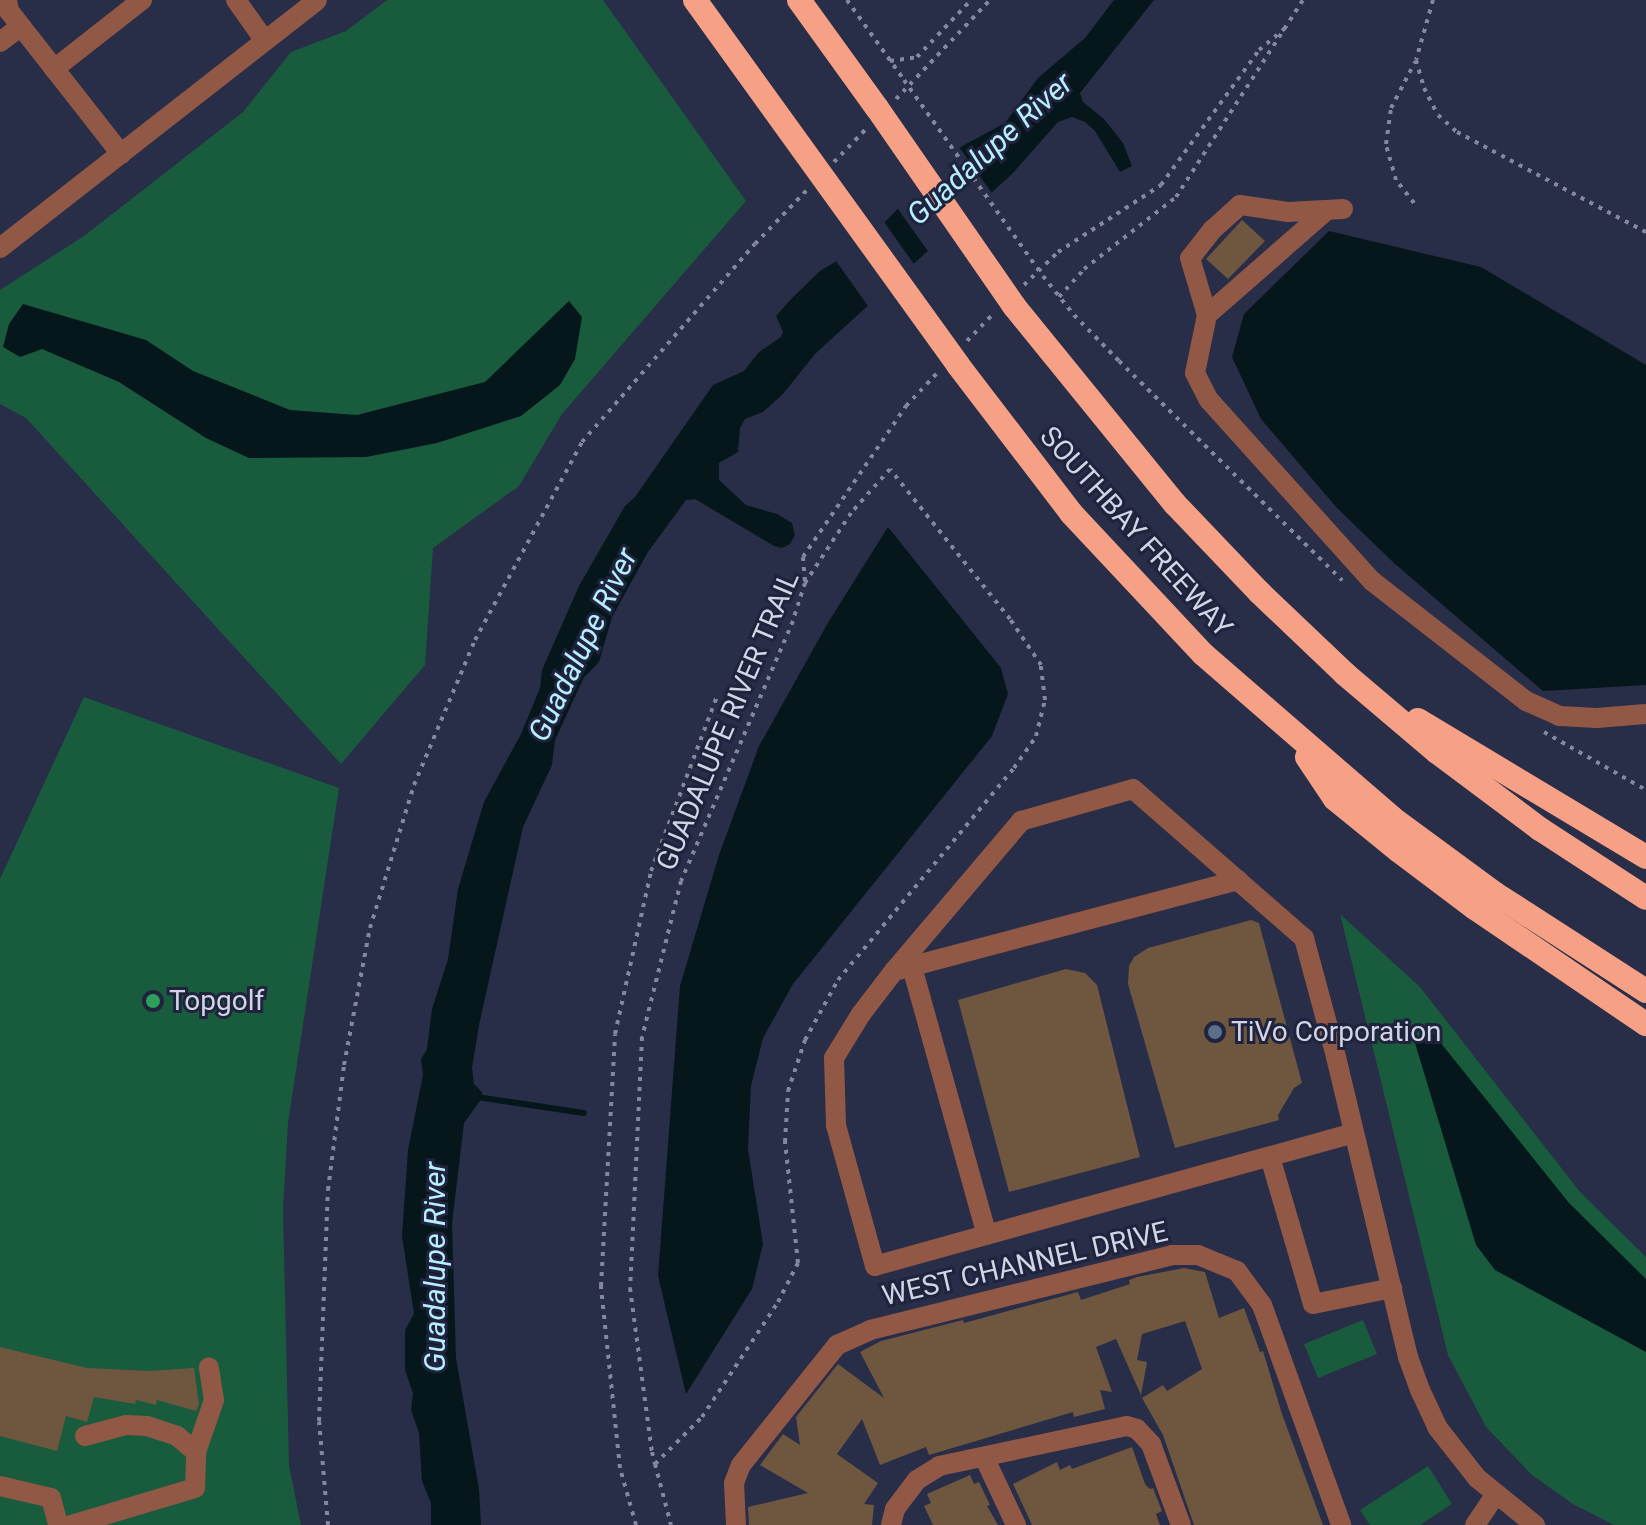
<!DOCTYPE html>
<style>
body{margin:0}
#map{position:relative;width:1646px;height:1525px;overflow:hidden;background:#282d48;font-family:Roboto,sans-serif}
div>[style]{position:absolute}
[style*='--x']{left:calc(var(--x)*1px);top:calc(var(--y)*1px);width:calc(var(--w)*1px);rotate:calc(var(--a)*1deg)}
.green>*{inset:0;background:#195b3d}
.water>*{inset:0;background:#06171b}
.pier>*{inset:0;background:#282d48}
.stream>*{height:6px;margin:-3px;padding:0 3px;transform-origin:3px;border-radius:3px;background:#06171b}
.building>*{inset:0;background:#6f563f}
.path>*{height:4px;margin-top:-2px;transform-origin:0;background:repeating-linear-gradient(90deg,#83889d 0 4px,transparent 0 10px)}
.minor>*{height:20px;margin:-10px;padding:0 10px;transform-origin:10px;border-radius:10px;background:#925846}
.highway>*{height:24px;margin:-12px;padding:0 12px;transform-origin:12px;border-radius:12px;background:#f6a086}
.path-bridge>*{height:4px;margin-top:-2px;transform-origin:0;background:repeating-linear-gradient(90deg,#83889d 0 4px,transparent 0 10px)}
.highway-bridge>*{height:24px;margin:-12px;padding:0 12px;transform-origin:12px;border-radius:12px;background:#f6a086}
.dots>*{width:22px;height:22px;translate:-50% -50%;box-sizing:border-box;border:4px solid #1f233d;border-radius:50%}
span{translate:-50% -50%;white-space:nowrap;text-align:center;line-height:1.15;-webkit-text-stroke:6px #1f233d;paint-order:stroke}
.street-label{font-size:28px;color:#d1d5e6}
.poi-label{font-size:28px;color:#d1d5e6}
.left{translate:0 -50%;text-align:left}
.water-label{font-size:30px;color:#b7efff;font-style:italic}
</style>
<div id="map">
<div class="green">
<i style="clip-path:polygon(387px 0,603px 0,746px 201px,562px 414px,519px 486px,433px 548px,425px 665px,341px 764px,26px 418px,0 404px,0 290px,84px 236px,243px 112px,291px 52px,346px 31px)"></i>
<i style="clip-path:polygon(84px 697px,339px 788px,288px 1123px,283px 1209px,289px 1465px,301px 1525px,0 1525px,0 879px)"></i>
<i style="clip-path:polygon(1340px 914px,1420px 987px,1580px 1192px,1646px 1257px,1646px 1525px,1614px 1525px,1573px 1504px,1532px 1475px,1486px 1427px,1448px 1355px)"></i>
<i style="clip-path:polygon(1363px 1320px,1377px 1354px,1318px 1378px,1304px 1344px)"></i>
<i style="clip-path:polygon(1428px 1466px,1452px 1504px,1420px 1525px,1370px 1525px,1360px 1510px)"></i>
</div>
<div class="water">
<i style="clip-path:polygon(1114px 0,1154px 0,1080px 93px,1083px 102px,1104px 119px,1123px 143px,1132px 166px,1120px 172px,1095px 131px,1085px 122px,1072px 117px,1058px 122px,1012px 174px,815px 354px,783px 394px,763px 412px,745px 419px,740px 428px,738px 452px,719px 463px,719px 480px,746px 505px,777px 514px,792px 523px,795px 535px,790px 544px,782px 548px,774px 546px,695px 499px,686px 500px,648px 552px,612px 617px,599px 662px,584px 677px,555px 740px,552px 765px,523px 827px,479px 1025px,472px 1068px,474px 1084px,482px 1092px,482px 1098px,464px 1123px,452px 1223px,456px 1358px,479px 1489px,481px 1525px,431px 1525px,431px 1503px,422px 1481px,419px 1433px,411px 1410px,413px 1393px,405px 1370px,405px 1330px,414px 1314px,402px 1236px,408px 1150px,423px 1075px,421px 1059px,427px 1049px,432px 1009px,448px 959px,458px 889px,484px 802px,521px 734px,540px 688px,542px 670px,579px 586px,625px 506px,635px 497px,713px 385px,744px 371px,759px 352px,781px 337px,783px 332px,776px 316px,791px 299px,820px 271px,863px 245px,953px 151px,1005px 123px,1038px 78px,1085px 38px)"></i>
<i style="clip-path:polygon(1329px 231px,1481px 267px,1646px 365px,1646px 685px,1543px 691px,1394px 563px,1337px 508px,1261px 419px,1232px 357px,1244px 314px)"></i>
<i style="clip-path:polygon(569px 301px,582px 317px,575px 359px,560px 385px,521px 416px,437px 443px,366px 457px,249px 458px,206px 438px,119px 382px,42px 349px,20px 357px,3px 347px,9px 324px,23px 304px,146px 340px,193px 371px,290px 410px,357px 415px,485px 382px)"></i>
<i style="clip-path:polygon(888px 527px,1001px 668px,1008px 694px,992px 736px,793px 984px,763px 1038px,751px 1086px,748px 1149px,763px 1244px,752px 1289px,686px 1394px,658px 1276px,680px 986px,719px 855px,759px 746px,829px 621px)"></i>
<i style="clip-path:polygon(1432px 1032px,1569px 1203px,1646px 1279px,1646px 1352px,1495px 1270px,1476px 1245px,1415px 1043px)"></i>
</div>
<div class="pier">
<i style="clip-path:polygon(957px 144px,994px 196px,930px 254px,895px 205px)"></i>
<i style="clip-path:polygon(882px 219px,916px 267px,870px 309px,834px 258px,861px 241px)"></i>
</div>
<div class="stream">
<i style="--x:477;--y:1097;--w:108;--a:8.5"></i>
</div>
<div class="building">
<i style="clip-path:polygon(1242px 220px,1265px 241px,1228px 279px,1206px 259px)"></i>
<i style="clip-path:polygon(1251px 920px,1259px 923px,1302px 1083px,1294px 1088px,1278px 1115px,1279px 1120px,1175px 1148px,1128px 984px,1129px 966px,1134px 957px,1148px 948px)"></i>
<i style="clip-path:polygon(1066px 969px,1085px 973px,1097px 985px,1140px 1157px,1009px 1192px,958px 1000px)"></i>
<i style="clip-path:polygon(1184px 1268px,1205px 1272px,1219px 1318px,1244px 1308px,1260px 1352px,1263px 1351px,1282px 1414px,1323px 1525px,1194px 1525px,1163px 1435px,1142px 1398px,1163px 1385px,1167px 1391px,1202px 1369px,1185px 1321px,1142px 1334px,1137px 1360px,1147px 1362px,1141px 1395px,1116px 1339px,1096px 1347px,1112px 1392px,1100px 1390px,1105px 1409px,1074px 1417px,1073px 1412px,929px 1455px,926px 1447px,880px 1465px,862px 1419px,837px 1454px,878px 1483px,864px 1504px,874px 1505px,872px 1525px,749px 1525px,748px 1507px,808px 1493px,760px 1465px,783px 1434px,800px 1445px,796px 1417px,838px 1364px,884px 1398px,860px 1352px,881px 1341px,963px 1320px,964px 1323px,1078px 1292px,1081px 1300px,1130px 1284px,1129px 1280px,1137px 1277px)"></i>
<i style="clip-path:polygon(0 1347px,87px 1368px,149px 1371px,194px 1368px,199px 1404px,196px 1411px,157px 1400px,156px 1405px,136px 1400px,135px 1404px,94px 1397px,87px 1422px,66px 1416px,57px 1451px,0 1436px)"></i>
<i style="clip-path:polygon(1132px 1447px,1145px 1484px,1150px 1489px,1153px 1488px,1162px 1511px,1156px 1514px,1160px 1525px,1032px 1525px,1013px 1484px,1057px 1462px,1060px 1470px,1070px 1465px,1072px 1469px)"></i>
<i style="clip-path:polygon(970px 1475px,974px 1484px,979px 1482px,990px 1505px,987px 1506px,998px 1525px,933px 1525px,924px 1506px,931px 1503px,927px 1494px)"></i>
</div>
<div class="path">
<i style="--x:847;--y:0;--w:98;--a:54.5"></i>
<i style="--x:1433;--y:0;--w:62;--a:105.8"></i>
<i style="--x:1416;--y:60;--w:29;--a:74"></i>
<i style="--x:1424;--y:88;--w:30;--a:63"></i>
<i style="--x:1438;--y:115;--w:25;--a:42"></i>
<i style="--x:1457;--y:132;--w:214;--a:27.9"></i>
<i style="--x:890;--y:61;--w:27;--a:-8"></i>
<i style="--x:917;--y:57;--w:79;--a:-46.5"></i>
<i style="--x:896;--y:99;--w:137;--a:-46.5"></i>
<i style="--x:834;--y:162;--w:47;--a:-45.9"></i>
<i style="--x:1414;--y:203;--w:29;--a:-128"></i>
<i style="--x:1396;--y:180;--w:37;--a:-106"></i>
<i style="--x:1386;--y:144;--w:36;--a:-82"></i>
<i style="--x:1391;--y:108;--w:52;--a:-62.4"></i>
<i style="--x:1043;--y:276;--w:50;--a:51.5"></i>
<i style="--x:1074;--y:315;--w:64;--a:45.6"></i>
<i style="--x:1119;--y:361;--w:313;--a:44.5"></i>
<i style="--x:1024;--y:285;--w:47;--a:-44.1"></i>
<i style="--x:1058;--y:252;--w:123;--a:-33"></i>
<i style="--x:1161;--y:185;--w:167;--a:-54"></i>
<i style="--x:1259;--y:50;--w:40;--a:-40"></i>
<i style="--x:1059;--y:297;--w:38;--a:-48"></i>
<i style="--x:1084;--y:269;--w:117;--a:-38"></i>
<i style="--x:1176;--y:197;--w:234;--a:-57.2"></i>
<i style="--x:967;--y:341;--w:39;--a:-46"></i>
<i style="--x:805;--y:581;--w:24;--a:-95"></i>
<i style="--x:803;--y:557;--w:183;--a:-55.7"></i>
<i style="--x:906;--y:406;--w:48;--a:-46.7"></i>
<i style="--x:1544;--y:732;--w:117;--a:29.6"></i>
<i style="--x:655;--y:1464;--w:66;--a:-45"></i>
<i style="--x:702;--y:1417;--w:138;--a:-56.5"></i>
<i style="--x:778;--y:1302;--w:44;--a:-62.9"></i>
<i style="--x:798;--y:1263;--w:122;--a:-96.1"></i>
<i style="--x:785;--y:1142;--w:51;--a:-86.6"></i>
<i style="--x:788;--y:1091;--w:54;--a:-71.6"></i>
<i style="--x:805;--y:1040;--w:68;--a:-61.2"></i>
<i style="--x:838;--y:980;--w:276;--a:-50.3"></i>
<i style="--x:1014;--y:768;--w:39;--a:-55"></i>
<i style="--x:1036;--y:736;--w:37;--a:-76"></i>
<i style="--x:1045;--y:700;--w:35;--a:-97"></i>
<i style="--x:1041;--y:665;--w:55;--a:-124"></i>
<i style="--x:1010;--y:619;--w:192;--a:-128.7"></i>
<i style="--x:890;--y:469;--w:59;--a:131.6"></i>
<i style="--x:851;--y:513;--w:84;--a:123.3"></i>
<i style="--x:805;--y:583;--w:40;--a:108"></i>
<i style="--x:793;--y:621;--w:283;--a:113.3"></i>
<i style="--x:681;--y:881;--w:161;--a:104"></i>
<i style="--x:642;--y:1037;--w:251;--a:92.7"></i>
<i style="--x:630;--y:1288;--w:165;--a:82.4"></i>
<i style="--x:652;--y:1452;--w:12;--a:76"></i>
<i style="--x:655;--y:1464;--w:63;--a:75.3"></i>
<i style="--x:328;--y:1525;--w:104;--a:-94.9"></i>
<i style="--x:319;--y:1421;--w:231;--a:-87.8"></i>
<i style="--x:328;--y:1190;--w:126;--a:-82.7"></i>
<i style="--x:344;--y:1065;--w:139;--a:-79.3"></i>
<i style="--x:370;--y:928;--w:150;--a:-72.9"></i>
<i style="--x:414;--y:785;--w:157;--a:-67.2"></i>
<i style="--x:475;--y:640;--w:225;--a:-61.6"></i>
<i style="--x:582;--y:442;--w:263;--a:-48.9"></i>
<i style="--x:755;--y:244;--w:74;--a:-46.1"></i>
<i style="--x:636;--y:1525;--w:59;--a:-105.7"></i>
<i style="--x:620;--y:1468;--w:183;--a:-96"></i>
<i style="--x:601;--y:1286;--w:252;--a:-86.8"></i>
<i style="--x:615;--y:1034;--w:167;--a:-77.5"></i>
<i style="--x:651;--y:871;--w:187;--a:-69.3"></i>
</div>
<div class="minor">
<i style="--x:7;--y:0;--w:11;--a:80"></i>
<i style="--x:9;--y:11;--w:182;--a:51.9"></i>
<i style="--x:236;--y:0;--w:50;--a:54.7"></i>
<i style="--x:0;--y:42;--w:26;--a:-37"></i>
<i style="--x:54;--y:69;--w:112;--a:-38.1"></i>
<i style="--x:1343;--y:209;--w:55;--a:176.9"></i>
<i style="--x:1288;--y:212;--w:49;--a:-171.7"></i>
<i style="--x:1240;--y:205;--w:36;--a:138"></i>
<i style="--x:1213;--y:229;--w:37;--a:128"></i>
<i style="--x:1190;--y:258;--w:59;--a:73.4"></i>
<i style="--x:1207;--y:315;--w:59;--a:101.7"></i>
<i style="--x:1195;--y:373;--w:30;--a:63"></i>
<i style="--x:1209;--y:400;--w:244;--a:48"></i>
<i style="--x:1372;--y:581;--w:195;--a:37.9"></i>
<i style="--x:1526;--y:701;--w:36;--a:24"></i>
<i style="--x:1559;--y:716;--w:38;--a:3"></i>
<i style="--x:1597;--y:718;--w:49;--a:-4.7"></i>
<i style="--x:0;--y:248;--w:402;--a:-38"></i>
<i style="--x:1207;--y:315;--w:159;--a:-41.2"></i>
<i style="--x:912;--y:967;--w:278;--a:74.4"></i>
<i style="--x:894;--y:971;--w:356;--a:-14.8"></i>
<i style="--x:1354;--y:1133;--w:497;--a:164.5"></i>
<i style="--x:875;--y:1266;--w:146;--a:-105.5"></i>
<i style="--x:836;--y:1125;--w:67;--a:-91.7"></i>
<i style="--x:834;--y:1058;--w:52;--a:-58.5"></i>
<i style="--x:861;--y:1014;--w:54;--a:-52.5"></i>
<i style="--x:894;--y:971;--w:197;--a:-49.7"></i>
<i style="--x:1021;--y:821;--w:116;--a:-15.9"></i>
<i style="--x:1133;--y:789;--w:227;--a:41.1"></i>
<i style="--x:1304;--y:938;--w:123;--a:74.9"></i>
<i style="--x:1336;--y:1057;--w:309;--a:76.5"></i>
<i style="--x:1408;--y:1357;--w:37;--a:70"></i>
<i style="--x:1421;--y:1392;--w:38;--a:65"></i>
<i style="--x:1437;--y:1427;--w:65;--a:51.9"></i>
<i style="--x:1477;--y:1478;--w:75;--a:39"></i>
<i style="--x:1270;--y:1157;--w:153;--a:73.7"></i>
<i style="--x:1313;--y:1304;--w:81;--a:-11.4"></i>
<i style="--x:85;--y:1436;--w:42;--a:-15"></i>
<i style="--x:126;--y:1425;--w:21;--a:3"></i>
<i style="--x:147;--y:1426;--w:32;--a:18"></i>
<i style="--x:177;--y:1436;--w:25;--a:40"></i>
<i style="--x:985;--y:1459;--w:73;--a:64.8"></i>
<i style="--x:0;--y:1486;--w:52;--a:13.2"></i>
<i style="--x:51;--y:1498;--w:28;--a:75"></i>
<i style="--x:71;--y:1525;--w:129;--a:-16.6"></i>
<i style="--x:195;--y:1488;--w:36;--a:-88"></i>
<i style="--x:196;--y:1452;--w:55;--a:-70.9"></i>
<i style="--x:214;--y:1400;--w:33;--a:-99"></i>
<i style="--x:736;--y:1525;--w:42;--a:-92.7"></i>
<i style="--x:734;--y:1483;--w:19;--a:-69"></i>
<i style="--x:741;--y:1465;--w:154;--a:-51.3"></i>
<i style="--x:837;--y:1345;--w:36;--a:-24"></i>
<i style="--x:870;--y:1330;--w:311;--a:-13.9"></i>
<i style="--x:1172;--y:1255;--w:26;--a:0"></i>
<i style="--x:1198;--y:1255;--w:42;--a:22.3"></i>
<i style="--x:1237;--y:1271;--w:42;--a:53.7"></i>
<i style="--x:1262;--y:1305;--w:234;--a:70.2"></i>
<i style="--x:891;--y:1525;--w:16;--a:-76"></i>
<i style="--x:895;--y:1509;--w:36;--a:-53"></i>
<i style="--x:917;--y:1480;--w:26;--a:-32"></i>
<i style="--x:939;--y:1466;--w:192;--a:-12"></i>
<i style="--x:1127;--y:1426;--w:10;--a:17"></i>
<i style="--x:1137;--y:1429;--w:21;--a:47"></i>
<i style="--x:1151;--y:1444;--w:86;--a:69.7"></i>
<i style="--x:1475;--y:1525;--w:36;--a:-56"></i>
</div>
<div class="highway">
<i style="--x:799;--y:0;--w:133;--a:54.2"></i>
<i style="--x:1014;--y:306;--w:255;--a:50.9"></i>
<i style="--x:1175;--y:504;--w:122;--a:46.3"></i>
<i style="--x:1259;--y:592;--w:119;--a:43.6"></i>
<i style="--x:1345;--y:674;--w:121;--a:40.3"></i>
<i style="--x:1437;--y:752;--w:129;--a:36.8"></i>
<i style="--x:1540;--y:829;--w:126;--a:33.1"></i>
<i style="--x:958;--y:365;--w:186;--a:52.6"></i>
<i style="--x:1071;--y:513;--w:193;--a:46.9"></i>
<i style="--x:1203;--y:654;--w:250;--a:40.9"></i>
<i style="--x:1392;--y:818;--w:127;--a:36.3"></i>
<i style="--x:1494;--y:893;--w:181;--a:32.8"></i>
<i style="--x:1418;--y:720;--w:266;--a:31"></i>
<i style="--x:1307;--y:757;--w:50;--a:56.3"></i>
<i style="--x:1335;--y:799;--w:82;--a:39.1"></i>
<i style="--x:1399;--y:851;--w:95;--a:36.9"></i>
<i style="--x:1475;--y:908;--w:207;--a:34.2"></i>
</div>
<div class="path-bridge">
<i style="--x:904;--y:80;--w:240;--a:54.7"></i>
</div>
<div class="highway-bridge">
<i style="--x:695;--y:0;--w:450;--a:54.2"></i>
<i style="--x:877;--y:108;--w:241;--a:55.3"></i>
</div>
<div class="dots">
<i style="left:153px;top:1001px;background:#2e9e5b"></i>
<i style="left:1215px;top:1032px;background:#5c6f8a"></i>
</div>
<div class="street-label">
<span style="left:1136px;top:532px;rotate:48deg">SOUTHBAY FREEWAY</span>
<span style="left:728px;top:721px;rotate:-67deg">GUADALUPE RIVER TRAIL</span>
<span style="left:1025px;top:1264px;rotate:-13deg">WEST CHANNEL DRIVE</span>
</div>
<div class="poi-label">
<span class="left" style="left:169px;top:1001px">Topgolf</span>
<span class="left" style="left:1231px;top:1032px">TiVo Corporation</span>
</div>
<div class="water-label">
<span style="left:990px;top:149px;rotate:-42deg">Guadalupe River</span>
<span style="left:583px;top:645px;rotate:-64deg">Guadalupe River</span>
<span style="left:435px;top:1267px;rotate:-90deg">Guadalupe River</span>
</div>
</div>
